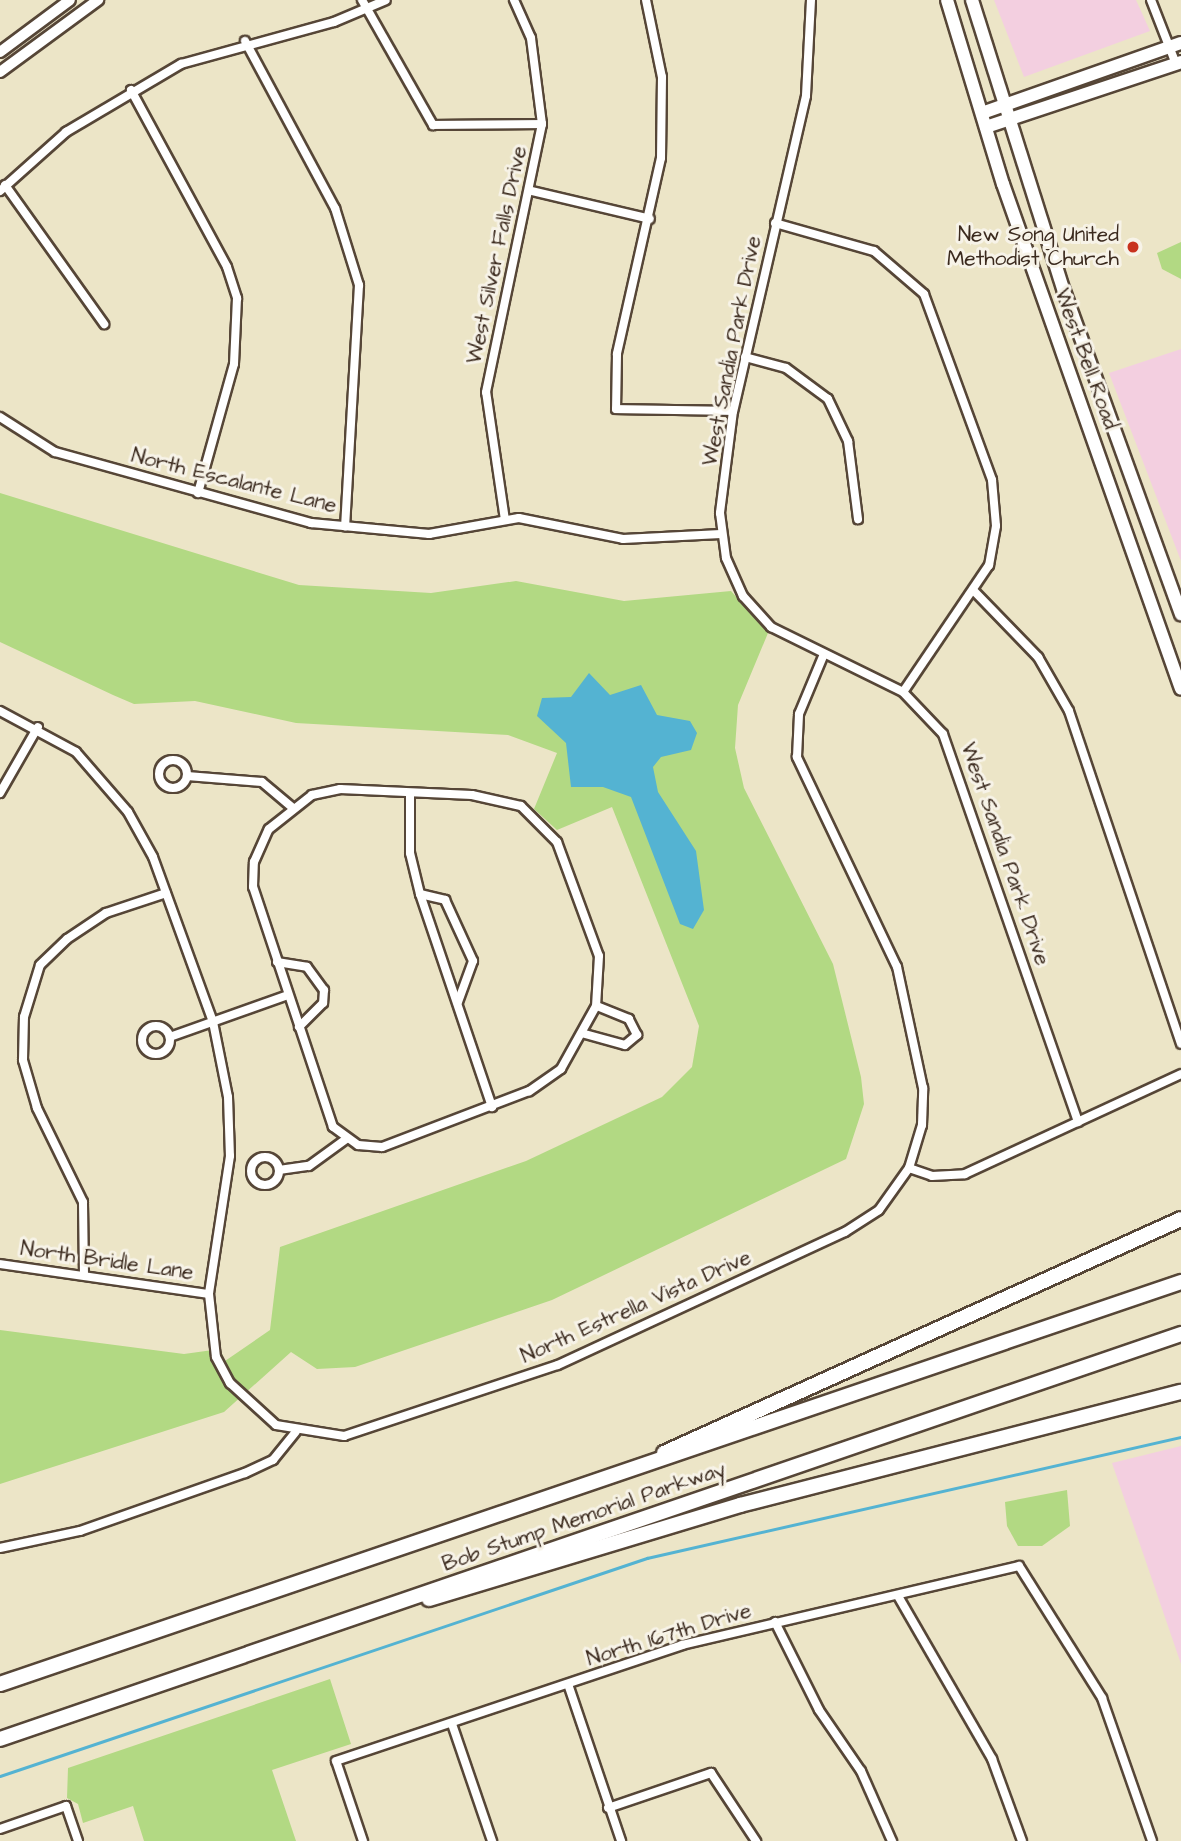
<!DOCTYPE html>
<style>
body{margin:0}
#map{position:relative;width:1181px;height:1841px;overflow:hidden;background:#ece5c7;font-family:"Architects Daughter",sans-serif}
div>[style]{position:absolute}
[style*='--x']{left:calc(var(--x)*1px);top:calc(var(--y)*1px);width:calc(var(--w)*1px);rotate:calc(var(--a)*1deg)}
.built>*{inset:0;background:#f3cfe0}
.green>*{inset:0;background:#b2d983}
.water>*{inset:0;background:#54b3d2}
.stream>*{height:2.5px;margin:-1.25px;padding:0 1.25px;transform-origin:1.25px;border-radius:1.25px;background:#54b3d2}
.roads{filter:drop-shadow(2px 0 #564637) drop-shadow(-2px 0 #564637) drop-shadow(0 2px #564637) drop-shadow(0 -2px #564637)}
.minor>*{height:8px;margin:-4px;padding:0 4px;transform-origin:4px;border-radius:4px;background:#fff}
.minor>.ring{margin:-4px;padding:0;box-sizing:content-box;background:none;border:8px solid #fff;border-radius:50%}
.tertiary>*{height:10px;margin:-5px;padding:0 5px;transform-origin:5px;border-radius:5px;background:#fff}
.secondary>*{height:12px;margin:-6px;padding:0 6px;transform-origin:6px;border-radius:6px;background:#fff}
.primary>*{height:12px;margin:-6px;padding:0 6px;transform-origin:6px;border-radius:6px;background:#fff}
.motorway>*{height:14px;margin:-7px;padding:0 7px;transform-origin:7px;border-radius:7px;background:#fff}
.dots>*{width:19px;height:19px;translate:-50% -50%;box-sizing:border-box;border:4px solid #f7f3e8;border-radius:50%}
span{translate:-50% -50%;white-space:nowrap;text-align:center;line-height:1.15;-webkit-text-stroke:6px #f7f3e8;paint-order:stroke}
.poi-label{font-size:21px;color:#3b2a1e}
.right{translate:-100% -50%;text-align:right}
.street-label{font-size:21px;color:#3b2a1e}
</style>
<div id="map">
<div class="built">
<i style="clip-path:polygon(994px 0,1136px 0,1150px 31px,1024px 77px)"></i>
<i style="clip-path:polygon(1181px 349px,1181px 561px,1109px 373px)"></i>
<i style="clip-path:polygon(1181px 1446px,1181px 1664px,1112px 1463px)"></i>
</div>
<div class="green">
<i style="clip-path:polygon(1181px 242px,1181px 279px,1162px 269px,1157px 253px)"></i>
<i style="clip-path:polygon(0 493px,299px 585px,431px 593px,516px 581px,624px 601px,731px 591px,768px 633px,738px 705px,735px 748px,744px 788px,833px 964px,861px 1077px,864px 1104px,846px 1159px,552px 1300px,355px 1367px,317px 1369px,291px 1352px,224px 1412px,0 1484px,0 1330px,184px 1354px,220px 1349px,225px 1361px,270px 1330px,280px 1247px,526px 1161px,662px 1097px,692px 1067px,699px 1026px,612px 807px,557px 830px,534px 809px,557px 753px,508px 735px,296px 723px,195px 701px,134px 704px,113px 695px,0 642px)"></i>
<i style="clip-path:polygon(1067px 1490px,1070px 1526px,1042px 1546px,1018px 1546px,1007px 1526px,1005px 1502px)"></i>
<i style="clip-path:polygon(330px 1679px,351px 1744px,272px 1770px,296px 1841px,144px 1841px,133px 1806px,83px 1823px,78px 1804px,67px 1798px,68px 1768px)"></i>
</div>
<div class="water">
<i style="clip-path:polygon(589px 673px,610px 695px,641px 685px,657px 715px,690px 721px,697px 733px,691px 750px,661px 757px,653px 767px,658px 792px,696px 851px,704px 910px,693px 929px,680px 924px,631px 797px,603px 787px,571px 787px,566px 743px,537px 716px,542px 698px,571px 697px)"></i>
</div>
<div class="stream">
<i style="--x:0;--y:1776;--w:683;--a:-18.62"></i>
<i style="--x:647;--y:1558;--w:548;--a:-12.77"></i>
</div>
<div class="roads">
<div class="minor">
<i style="--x:362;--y:0;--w:144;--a:60.4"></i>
<i style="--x:433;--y:125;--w:109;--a:-0.5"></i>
<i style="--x:646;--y:0;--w:79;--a:78.3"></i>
<i style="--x:662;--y:77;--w:81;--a:90.7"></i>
<i style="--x:661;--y:158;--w:201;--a:102.7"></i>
<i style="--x:617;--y:354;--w:55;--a:91"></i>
<i style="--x:616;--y:409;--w:117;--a:1"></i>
<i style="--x:811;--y:0;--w:96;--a:93"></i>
<i style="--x:806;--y:96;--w:323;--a:103"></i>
<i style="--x:733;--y:411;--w:103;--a:97.3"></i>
<i style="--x:720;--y:513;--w:45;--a:82.4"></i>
<i style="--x:726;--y:558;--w:42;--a:65.9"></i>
<i style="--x:743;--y:596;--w:42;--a:47.9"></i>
<i style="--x:771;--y:627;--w:147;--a:26.2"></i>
<i style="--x:903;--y:692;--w:58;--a:46.4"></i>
<i style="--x:943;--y:734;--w:411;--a:70.8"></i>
<i style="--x:1151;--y:0;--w:69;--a:68.7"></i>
<i style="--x:245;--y:41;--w:190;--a:61.7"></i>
<i style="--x:335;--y:208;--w:81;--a:72.7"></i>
<i style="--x:359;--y:285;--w:242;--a:93.3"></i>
<i style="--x:131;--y:90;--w:201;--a:61.5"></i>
<i style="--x:227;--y:267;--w:33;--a:72"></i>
<i style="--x:237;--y:298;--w:66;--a:92.6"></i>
<i style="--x:234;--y:364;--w:134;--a:105.6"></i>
<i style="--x:5;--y:185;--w:171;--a:54.5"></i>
<i style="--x:0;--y:191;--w:89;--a:-41.8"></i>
<i style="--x:66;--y:132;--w:134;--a:-30.6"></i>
<i style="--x:181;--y:64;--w:159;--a:-15.4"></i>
<i style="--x:334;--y:22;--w:56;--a:-22.9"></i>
<i style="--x:532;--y:191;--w:121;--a:13.3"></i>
<i style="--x:775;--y:223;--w:103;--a:15.8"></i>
<i style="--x:874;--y:251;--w:66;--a:40.7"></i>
<i style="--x:924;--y:294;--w:198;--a:69.9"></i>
<i style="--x:992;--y:480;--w:46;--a:85"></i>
<i style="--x:996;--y:526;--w:40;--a:100"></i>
<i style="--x:989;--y:565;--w:153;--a:124.1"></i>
<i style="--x:745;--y:357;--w:42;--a:15"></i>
<i style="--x:786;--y:368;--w:52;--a:36.4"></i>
<i style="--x:828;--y:399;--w:47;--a:64.5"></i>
<i style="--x:848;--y:441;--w:79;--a:82.7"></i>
<i style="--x:0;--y:417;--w:65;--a:32.5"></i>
<i style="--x:55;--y:452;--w:266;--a:15.5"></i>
<i style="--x:311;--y:523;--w:119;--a:5.3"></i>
<i style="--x:429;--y:534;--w:91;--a:-10.1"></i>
<i style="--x:519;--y:518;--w:106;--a:11.4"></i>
<i style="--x:623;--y:539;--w:98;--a:-2.9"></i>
<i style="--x:505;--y:520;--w:129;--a:-98.4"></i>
<i style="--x:486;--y:392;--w:274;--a:-78.2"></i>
<i style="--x:542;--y:124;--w:87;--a:-97.3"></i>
<i style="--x:531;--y:38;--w:42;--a:-114.1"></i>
<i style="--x:975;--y:592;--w:91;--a:45.9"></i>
<i style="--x:1038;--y:657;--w:62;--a:60.1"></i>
<i style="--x:1069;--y:711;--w:351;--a:71.4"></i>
<i style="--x:0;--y:711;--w:86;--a:28.3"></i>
<i style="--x:76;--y:752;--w:79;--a:49.1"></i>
<i style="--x:128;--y:812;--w:51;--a:60.9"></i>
<i style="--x:153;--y:857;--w:176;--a:70"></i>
<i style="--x:213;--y:1022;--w:76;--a:78.7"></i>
<i style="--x:228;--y:1097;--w:59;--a:88.1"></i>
<i style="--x:230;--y:1156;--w:140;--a:98.7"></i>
<i style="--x:209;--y:1294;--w:63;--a:83.7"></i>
<i style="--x:216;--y:1357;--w:30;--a:62"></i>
<i style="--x:230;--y:1383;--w:62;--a:42.4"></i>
<i style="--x:276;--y:1425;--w:69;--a:9.2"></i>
<i style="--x:344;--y:1436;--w:225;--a:-18.4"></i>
<i style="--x:558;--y:1365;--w:316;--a:-24.9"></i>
<i style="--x:845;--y:1232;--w:40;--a:-32.9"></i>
<i style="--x:879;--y:1210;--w:52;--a:-54.5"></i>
<i style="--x:909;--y:1168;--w:45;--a:-73.2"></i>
<i style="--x:922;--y:1125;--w:37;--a:-88"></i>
<i style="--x:923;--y:1088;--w:124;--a:-102.1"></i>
<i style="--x:897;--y:967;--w:233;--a:-115.5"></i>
<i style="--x:797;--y:757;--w:43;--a:-87.3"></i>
<i style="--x:799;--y:714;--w:65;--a:-67.4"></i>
<i class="ring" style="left:159px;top:760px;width:20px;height:20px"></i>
<i style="--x:187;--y:776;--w:75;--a:4.6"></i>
<i style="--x:262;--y:782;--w:39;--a:40"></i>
<i style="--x:340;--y:789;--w:132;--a:2.6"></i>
<i style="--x:472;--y:795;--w:50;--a:12.7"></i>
<i style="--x:521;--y:806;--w:51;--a:45"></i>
<i style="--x:557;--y:842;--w:121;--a:69.8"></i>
<i style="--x:599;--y:956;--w:50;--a:93.4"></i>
<i style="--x:596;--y:1006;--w:72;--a:119.1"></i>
<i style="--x:561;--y:1069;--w:39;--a:145"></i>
<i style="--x:529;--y:1091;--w:157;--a:159.1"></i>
<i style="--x:382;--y:1147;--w:24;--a:-175"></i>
<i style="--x:358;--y:1145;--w:31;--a:-144"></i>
<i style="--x:333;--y:1127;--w:253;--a:-108.4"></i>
<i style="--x:253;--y:887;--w:25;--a:-88"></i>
<i style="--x:254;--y:862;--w:36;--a:-66"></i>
<i style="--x:269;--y:829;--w:55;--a:-38.3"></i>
<i style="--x:312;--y:795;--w:29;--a:-12"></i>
<i style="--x:0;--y:793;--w:76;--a:-60.1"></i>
<i style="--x:410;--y:793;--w:60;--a:90"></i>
<i style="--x:410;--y:853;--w:42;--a:76.3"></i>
<i style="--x:420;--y:894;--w:225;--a:71.3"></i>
<i style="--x:420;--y:894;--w:26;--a:13"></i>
<i style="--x:445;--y:900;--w:67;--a:65.3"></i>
<i style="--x:473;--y:961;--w:44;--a:110.1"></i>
<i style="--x:277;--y:962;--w:30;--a:9"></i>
<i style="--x:307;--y:967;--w:29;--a:54"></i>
<i style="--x:324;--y:990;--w:13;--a:94"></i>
<i style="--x:323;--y:1003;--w:34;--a:135"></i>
<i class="ring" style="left:142px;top:1026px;width:20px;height:20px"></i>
<i style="--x:585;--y:1034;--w:41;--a:15.4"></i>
<i style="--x:625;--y:1045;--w:16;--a:-40"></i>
<i style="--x:637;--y:1035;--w:18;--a:-117"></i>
<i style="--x:629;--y:1019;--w:35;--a:-158"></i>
<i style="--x:170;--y:1037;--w:125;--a:-19.6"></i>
<i class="ring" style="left:251px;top:1157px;width:20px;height:20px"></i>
<i style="--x:909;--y:1168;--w:24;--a:19"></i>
<i style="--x:932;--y:1176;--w:33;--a:-3"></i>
<i style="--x:965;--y:1174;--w:238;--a:-24.8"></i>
<i style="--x:279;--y:1170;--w:30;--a:-8"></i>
<i style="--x:309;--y:1166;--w:46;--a:-36.1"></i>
<i style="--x:0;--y:1264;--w:211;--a:8.2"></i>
<i style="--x:84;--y:1275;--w:73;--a:-90.8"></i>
<i style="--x:83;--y:1202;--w:105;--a:-116.1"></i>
<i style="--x:37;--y:1108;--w:50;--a:-106.3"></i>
<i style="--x:23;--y:1060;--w:43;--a:-88.7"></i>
<i style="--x:24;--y:1017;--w:54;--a:-72.9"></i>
<i style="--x:40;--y:965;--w:37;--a:-44"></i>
<i style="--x:67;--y:939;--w:47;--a:-33.7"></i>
<i style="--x:106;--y:913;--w:63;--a:-18.4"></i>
<i style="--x:0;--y:1548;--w:82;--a:-12"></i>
<i style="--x:80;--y:1531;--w:175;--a:-19.4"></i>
<i style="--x:245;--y:1473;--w:31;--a:-25"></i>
<i style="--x:273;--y:1460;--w:36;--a:-51"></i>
<i style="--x:898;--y:1596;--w:188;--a:60"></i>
<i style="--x:992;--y:1759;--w:87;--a:69.9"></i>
<i style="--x:775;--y:1622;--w:98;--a:63.4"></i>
<i style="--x:819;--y:1710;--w:74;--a:55.5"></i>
<i style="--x:861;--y:1771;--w:77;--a:66.1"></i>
<i style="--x:568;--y:1684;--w:166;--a:71.3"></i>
<i style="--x:452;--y:1724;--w:124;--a:71.1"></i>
<i style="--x:608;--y:1808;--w:109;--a:-18.8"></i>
<i style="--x:711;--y:1773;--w:82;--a:56.5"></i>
<i style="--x:0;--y:1829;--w:70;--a:-19.2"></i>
<i style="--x:66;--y:1806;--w:37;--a:71"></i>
<i style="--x:363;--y:1841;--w:84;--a:-108.6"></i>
<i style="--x:336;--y:1761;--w:365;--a:-18.5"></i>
<i style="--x:682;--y:1645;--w:346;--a:-13.2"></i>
<i style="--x:1019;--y:1566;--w:156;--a:57.8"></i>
<i style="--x:1102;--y:1698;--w:151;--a:70.7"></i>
</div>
<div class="tertiary">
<i style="--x:0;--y:52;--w:87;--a:-36.6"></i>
<i style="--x:0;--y:72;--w:122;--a:-36.3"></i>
</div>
<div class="secondary">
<i style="--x:982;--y:113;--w:211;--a:-19.4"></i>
<i style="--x:986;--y:127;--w:206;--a:-18.4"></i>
</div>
<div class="primary">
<i style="--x:947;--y:0;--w:192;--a:73.1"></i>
<i style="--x:1003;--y:184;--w:535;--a:70.58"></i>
<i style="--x:972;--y:0;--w:305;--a:72.5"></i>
<i style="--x:1064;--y:291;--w:344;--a:70.1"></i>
</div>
<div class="motorway">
<i style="--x:664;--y:1453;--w:567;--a:-24.35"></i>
<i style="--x:429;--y:1599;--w:325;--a:-16.8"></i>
<i style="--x:740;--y:1505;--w:455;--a:-14.4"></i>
<i style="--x:0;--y:1684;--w:1248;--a:-18.8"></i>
<i style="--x:0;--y:1739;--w:1249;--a:-18.93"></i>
</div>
</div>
<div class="dots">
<i style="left:1133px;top:247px;background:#c8321e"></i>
</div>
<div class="poi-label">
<span class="right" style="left:1119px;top:247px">New Song United<br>Methodist Church</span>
</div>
<div class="street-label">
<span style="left:497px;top:255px;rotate:-78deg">West Silver Falls Drive</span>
<span style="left:732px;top:351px;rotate:-79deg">West Sandia Park Drive</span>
<span style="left:1086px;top:359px;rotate:70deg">West Bell Road</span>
<span style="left:234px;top:481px;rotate:14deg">North Escalante Lane</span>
<span style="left:1005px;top:854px;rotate:71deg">West Sandia Park Drive</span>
<span style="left:107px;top:1261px;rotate:8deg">North Bridle Lane</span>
<span style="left:636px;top:1307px;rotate:-24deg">North Estrella Vista Drive</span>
<span style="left:584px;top:1517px;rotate:-19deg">Bob Stump Memorial Parkway</span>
<span style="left:669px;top:1635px;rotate:-17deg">North 167th Drive</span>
</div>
</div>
